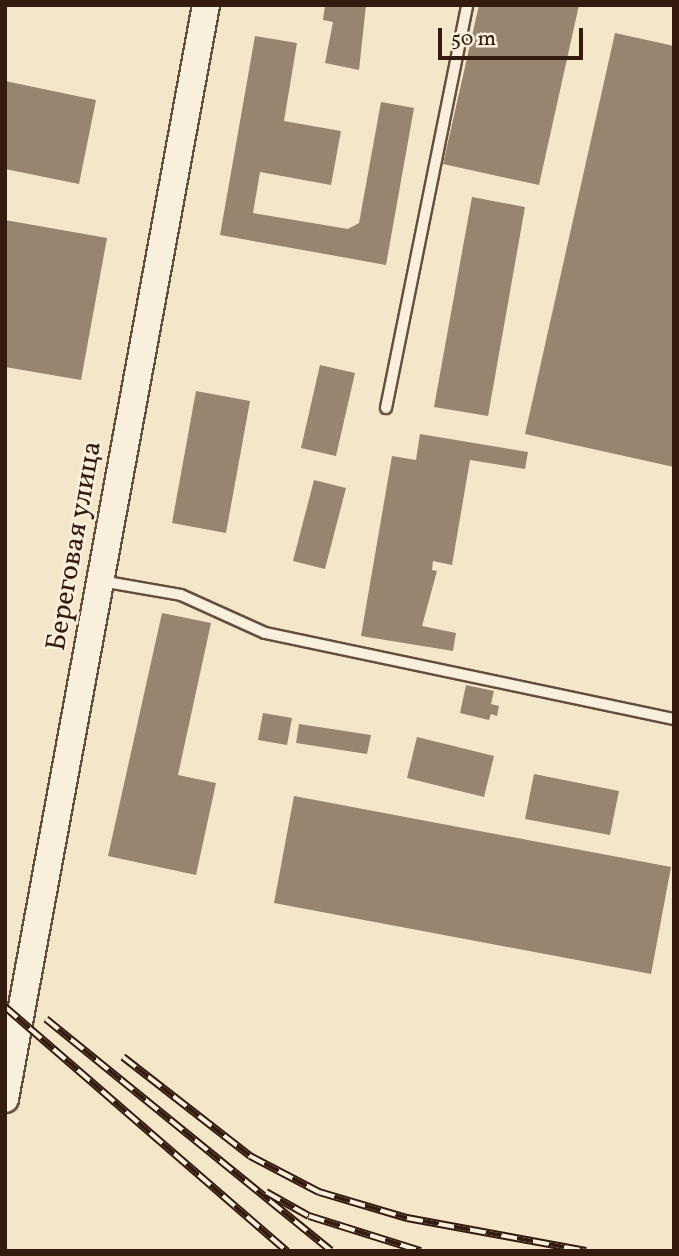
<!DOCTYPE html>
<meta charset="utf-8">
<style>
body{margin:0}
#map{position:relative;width:679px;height:1256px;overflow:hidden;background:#f4e6c9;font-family:Vollkorn,serif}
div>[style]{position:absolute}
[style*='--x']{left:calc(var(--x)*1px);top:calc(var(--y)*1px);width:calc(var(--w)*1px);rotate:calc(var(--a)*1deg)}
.building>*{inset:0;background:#988570}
.roads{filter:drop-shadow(2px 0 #644e3e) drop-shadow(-2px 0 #644e3e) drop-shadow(0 2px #644e3e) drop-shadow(0 -2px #644e3e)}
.lane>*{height:10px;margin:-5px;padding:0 5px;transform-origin:5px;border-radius:5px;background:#f8efdc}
.secondary>*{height:26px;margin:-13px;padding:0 13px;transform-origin:13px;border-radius:13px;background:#f8efdc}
.rail>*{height:8px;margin-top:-4px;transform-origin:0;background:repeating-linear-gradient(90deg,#f8efdc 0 16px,#341b0f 0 32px);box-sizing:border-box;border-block:2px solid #341b0f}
span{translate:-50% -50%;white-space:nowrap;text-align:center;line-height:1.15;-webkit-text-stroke:5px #f8efdc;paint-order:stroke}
.street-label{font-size:28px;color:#341b0f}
.frame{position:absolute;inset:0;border:7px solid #341b0f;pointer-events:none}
.scale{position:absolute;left:438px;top:28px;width:145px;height:32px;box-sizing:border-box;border:4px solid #341b0f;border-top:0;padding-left:9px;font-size:21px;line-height:24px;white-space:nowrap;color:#341b0f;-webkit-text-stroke:5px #f8efdc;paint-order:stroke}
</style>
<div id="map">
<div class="building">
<i style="clip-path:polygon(325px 5px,366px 5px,359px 70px,325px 63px,333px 22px,323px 20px)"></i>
<i style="clip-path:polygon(479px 5px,579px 5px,539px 185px,443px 164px)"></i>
<i style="clip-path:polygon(615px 33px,674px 46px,674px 467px,525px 434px)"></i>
<i style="clip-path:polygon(255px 36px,297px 43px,284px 121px,341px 131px,331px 185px,260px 172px,253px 213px,348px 229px,359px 223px,381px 102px,414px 108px,386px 265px,220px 235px)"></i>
<i style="clip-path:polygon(5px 81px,96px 100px,79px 184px,5px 169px)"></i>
<i style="clip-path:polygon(472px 197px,525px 207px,488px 416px,434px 407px)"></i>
<i style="clip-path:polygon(5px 220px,107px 238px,81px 380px,5px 367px)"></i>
<i style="clip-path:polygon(320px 365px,355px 373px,336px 456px,301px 448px)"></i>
<i style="clip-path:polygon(196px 391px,250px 401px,226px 533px,172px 523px)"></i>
<i style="clip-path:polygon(420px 434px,528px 452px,525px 469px,470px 460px,452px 565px,433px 561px,432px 570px,437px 571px,422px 626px,456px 633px,453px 651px,361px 636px,392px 456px,416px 460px)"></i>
<i style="clip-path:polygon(314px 480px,346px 488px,325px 569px,293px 561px)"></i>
<i style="clip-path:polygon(162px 613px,211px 623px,178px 775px,216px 783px,196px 875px,108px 856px)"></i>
<i style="clip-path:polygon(466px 685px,494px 691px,491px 704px,499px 706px,497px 716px,491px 714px,489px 720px,460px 713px)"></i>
<i style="clip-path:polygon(263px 713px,292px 718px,287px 745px,258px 740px)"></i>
<i style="clip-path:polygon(299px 724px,371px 735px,367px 754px,296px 743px)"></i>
<i style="clip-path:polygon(417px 737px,494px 756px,484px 797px,407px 778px)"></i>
<i style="clip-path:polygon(534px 774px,619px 791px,610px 835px,525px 819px)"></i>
<i style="clip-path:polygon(294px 796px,671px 867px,651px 974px,274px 903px)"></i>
</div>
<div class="roads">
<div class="lane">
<i style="--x:386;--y:408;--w:411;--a:-78.6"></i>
<i style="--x:101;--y:581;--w:81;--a:9.9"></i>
<i style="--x:181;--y:595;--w:92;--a:24.3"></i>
<i style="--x:265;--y:633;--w:418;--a:11.9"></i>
</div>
<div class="secondary">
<i style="--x:5;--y:1099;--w:1112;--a:-79.59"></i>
</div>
</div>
<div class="rail">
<i style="--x:5;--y:1007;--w:373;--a:40.9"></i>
<i style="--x:46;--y:1019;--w:367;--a:39.1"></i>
<i style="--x:123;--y:1057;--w:161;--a:37.9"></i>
<i style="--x:250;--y:1156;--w:78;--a:27.6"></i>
<i style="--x:319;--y:1192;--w:92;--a:16.5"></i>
<i style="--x:407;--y:1218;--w:182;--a:10.4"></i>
<i style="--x:266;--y:1192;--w:49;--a:29.2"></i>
<i style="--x:309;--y:1216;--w:117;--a:17.4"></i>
</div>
<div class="street-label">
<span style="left:75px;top:546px;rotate:-80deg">Береговая улица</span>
</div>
<div class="frame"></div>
<div class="scale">50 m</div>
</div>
